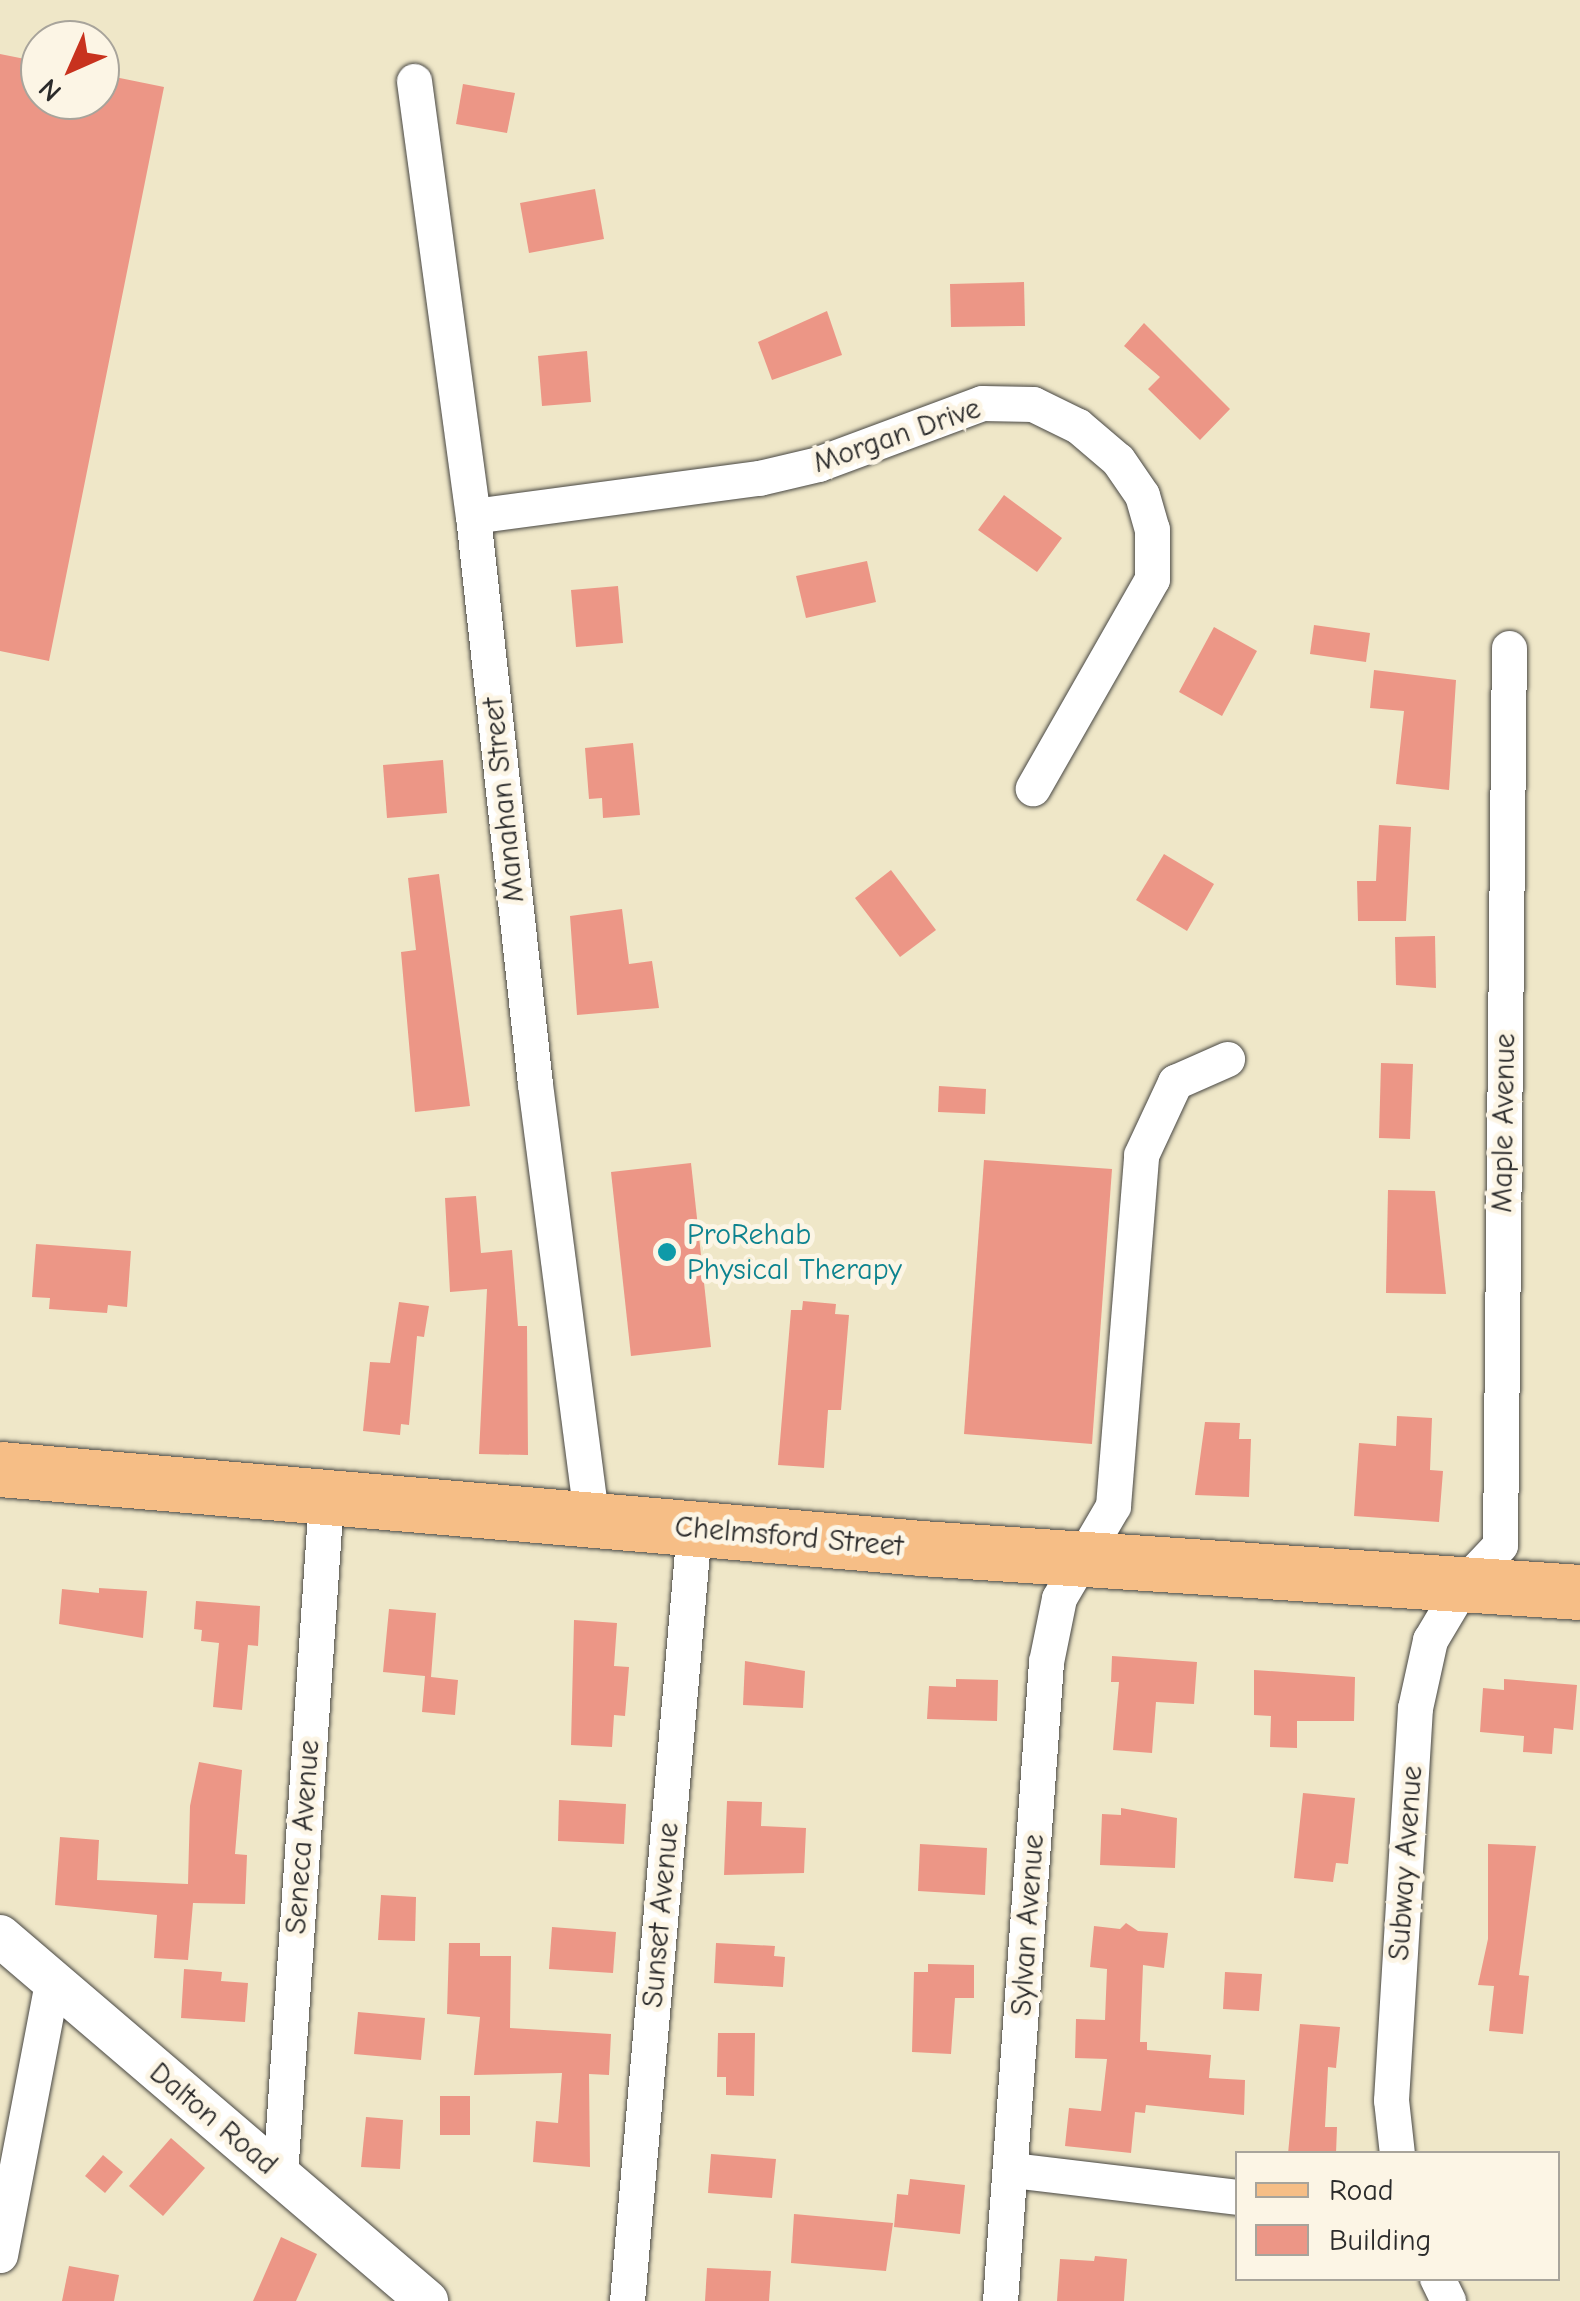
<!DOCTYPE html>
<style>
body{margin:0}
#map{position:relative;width:1580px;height:2301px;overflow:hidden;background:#efe7c8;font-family:"Comic Neue",sans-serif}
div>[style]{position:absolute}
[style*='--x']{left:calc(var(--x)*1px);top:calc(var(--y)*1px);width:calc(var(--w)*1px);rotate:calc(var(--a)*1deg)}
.building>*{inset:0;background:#ec9686}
.roads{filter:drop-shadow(0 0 2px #484743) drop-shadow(0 0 2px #484743)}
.minor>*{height:35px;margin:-17.5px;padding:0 17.5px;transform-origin:17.5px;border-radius:17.5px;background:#fff}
.tertiary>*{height:42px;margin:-21px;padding:0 21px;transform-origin:21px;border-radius:21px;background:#fff}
.primary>*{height:55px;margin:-27.5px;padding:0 27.5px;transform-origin:27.5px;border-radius:27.5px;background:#f6be86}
.dots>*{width:28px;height:28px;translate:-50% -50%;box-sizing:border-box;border:5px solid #fcf5e5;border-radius:50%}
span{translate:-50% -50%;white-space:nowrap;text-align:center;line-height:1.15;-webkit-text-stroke:10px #fcf5e5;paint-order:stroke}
.street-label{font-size:30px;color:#2b2b2b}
.culture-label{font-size:30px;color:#0d838f}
.left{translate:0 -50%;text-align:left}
.legend{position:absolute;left:1235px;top:2151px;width:325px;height:130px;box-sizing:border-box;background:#fcf5e5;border:2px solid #a8a49b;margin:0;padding:12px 18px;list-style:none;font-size:30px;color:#2b2b2b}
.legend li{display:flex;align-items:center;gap:20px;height:50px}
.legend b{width:50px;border:2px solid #a8a49b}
.north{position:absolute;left:20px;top:20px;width:100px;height:100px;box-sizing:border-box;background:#fcf5e5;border:2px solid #a8a49b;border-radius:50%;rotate:225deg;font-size:28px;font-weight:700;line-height:40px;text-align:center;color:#2b2b2b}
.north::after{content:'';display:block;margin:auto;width:35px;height:45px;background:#c8321e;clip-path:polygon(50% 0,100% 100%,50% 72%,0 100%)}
</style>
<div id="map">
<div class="building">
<div style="clip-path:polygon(0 54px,40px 62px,40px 100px,100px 100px,100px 74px,164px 87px,49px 661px,0 651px)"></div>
<div style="clip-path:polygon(463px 84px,515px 93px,507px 133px,456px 124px)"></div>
<div style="clip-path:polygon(595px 189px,604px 239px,529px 253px,520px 203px)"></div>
<div style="clip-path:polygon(1024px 282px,1025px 326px,951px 327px,950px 284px)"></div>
<div style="clip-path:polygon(827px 311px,842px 355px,772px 380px,758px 342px)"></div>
<div style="clip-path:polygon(1144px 323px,1230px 409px,1200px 440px,1148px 389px,1160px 377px,1124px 346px)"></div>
<div style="clip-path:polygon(587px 351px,591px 402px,542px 406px,538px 356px)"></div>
<div style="clip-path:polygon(1004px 495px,1062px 538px,1037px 572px,978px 530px)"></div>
<div style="clip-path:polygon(867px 561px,876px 602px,806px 618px,796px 576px)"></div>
<div style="clip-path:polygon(618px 586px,623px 643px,576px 647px,571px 590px)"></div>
<div style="clip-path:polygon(1314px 625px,1370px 633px,1366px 662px,1310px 654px)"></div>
<div style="clip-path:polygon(1214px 627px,1257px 651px,1222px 716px,1179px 692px)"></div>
<div style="clip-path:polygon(1374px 670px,1456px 680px,1449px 790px,1396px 784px,1404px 711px,1370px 708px)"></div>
<div style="clip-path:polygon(633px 743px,640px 815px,603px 818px,602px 798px,589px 799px,585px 748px)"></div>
<div style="clip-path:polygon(443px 760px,447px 813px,387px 818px,383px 765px)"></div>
<div style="clip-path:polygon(1379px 825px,1411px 827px,1406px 921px,1358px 921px,1357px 881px,1376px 881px)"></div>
<div style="clip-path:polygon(1164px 854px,1214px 884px,1187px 931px,1136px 900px)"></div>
<div style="clip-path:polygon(891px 870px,936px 930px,900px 957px,855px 898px)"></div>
<div style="clip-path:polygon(439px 874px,470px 1106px,415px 1112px,401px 952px,416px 950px,408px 878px)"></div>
<div style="clip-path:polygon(622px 909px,629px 964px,652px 961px,659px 1008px,577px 1015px,570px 916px)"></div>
<div style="clip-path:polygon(1435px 936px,1436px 988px,1396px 985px,1395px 937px)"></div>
<div style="clip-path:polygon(1381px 1063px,1413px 1064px,1410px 1139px,1379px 1138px)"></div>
<div style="clip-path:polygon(939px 1086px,986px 1089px,985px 1114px,938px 1112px)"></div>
<div style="clip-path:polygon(984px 1160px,1112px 1169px,1092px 1444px,964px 1434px)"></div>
<div style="clip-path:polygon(691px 1163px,711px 1347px,631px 1356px,611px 1172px)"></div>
<div style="clip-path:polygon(1388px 1190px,1435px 1191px,1446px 1294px,1386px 1293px)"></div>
<div style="clip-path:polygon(476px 1196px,481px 1253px,512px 1250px,518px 1326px,527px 1326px,528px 1455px,479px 1454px,487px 1289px,450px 1292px,445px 1198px)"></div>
<div style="clip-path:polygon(36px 1244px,131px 1251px,127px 1307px,108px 1305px,107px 1313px,49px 1309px,50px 1298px,32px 1297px)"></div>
<div style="clip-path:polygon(803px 1301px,836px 1304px,835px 1314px,849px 1315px,841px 1410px,828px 1410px,824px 1468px,778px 1465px,791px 1310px,802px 1310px)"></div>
<div style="clip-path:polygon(399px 1302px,429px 1306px,424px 1337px,417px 1336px,409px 1425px,401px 1424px,400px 1435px,363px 1431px,370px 1362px,390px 1363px)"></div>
<div style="clip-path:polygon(1397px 1416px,1432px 1418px,1430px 1470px,1443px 1471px,1439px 1522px,1354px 1516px,1359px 1443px,1396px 1446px)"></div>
<div style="clip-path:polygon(1205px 1422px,1240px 1423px,1239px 1439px,1251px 1439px,1249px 1497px,1195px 1495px)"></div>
<div style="clip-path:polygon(99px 1588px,147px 1591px,143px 1638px,59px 1624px,62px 1589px,99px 1593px)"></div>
<div style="clip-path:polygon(196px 1601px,260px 1606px,258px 1646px,248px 1645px,242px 1710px,213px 1707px,219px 1643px,201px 1641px,202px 1630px,194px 1629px)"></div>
<div style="clip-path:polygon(389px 1609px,436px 1613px,431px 1677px,458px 1680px,455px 1715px,422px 1712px,425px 1676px,383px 1672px)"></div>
<div style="clip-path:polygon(574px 1620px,617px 1623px,614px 1666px,629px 1667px,625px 1716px,614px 1715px,612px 1747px,571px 1745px)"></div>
<div style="clip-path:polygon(1112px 1656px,1197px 1662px,1194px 1704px,1156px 1702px,1152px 1753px,1113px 1750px,1119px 1682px,1111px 1682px)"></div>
<div style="clip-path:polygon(745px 1661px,805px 1671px,803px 1708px,743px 1705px)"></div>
<div style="clip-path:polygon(1254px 1670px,1355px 1677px,1354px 1721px,1297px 1721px,1297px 1748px,1270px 1747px,1271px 1716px,1254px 1715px)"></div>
<div style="clip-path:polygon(956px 1679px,998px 1680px,997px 1721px,927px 1719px,929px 1686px,956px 1687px)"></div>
<div style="clip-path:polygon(1504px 1679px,1577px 1685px,1573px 1730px,1554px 1728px,1552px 1754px,1523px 1752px,1524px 1736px,1480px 1732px,1483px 1688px,1504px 1690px)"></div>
<div style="clip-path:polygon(199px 1762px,242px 1770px,235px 1854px,247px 1855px,245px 1904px,193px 1903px,188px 1960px,154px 1958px,157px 1915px,55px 1905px,60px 1837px,99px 1840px,97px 1880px,188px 1884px,190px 1806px)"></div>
<div style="clip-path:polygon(1303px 1793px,1355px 1798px,1348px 1864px,1336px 1863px,1333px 1882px,1294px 1878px)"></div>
<div style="clip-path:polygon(559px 1800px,626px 1804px,624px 1844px,558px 1841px)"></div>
<div style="clip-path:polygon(727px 1801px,762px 1802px,761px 1826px,806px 1828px,804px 1873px,724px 1875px)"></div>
<div style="clip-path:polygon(1121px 1808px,1177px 1818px,1175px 1868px,1100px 1865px,1102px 1814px,1121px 1815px)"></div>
<div style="clip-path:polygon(920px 1844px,987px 1848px,985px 1895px,918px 1891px)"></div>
<div style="clip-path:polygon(1488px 1844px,1536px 1846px,1519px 1975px,1529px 1976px,1523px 2034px,1489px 2031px,1494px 1986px,1478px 1985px,1488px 1939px)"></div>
<div style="clip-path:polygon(381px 1895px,416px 1897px,415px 1941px,378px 1940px)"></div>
<div style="clip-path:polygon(1126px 1923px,1138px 1931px,1168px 1933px,1164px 1968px,1143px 1965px,1140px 2042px,1147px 2042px,1147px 2050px,1211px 2055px,1209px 2078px,1245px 2080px,1244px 2115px,1146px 2105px,1145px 2113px,1135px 2112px,1131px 2153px,1065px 2146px,1069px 2108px,1101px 2111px,1107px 2059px,1075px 2058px,1076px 2019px,1105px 2020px,1107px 1969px,1090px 1967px,1094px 1926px,1120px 1929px)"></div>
<div style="clip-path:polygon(552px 1927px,616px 1932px,613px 1973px,549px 1969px)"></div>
<div style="clip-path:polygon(449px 1943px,480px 1943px,480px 1956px,511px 1956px,510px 2028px,611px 2034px,609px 2075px,589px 2074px,590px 2167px,533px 2162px,536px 2121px,558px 2123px,562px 2073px,474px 2075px,480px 2017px,447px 2014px)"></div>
<div style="clip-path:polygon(716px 1943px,775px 1946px,774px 1956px,785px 1957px,783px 1987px,714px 1983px)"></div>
<div style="clip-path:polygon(928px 1964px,974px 1965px,974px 1998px,955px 1998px,951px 2054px,912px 2052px,914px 1972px,928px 1972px)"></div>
<div style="clip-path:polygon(184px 1969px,222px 1972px,221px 1981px,248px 1983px,245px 2022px,181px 2018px)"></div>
<div style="clip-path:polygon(1225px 1972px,1262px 1974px,1259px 2011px,1223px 2009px)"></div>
<div style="clip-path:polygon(358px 2012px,425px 2018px,421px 2060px,354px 2054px)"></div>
<div style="clip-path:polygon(1300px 2024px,1340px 2027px,1336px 2068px,1328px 2067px,1325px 2127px,1337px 2127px,1336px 2154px,1288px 2154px)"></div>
<div style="clip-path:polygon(718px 2033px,755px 2033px,754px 2096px,726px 2095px,726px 2077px,717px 2077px)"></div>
<div style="clip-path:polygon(440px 2096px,470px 2096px,470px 2135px,440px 2135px)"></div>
<div style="clip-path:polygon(366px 2117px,403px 2120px,400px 2169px,361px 2167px)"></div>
<div style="clip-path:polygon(171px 2138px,205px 2168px,163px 2216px,129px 2186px)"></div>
<div style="clip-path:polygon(711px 2154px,776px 2159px,772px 2198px,708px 2193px)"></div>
<div style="clip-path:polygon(103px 2155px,123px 2172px,105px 2193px,85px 2176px)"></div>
<div style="clip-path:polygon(910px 2179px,965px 2185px,960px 2234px,894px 2227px,897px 2194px,908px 2195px)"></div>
<div style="clip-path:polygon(794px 2214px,893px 2223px,886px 2271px,791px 2263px)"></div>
<div style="clip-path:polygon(281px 2237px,317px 2254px,296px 2301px,253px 2301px)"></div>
<div style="clip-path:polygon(1095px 2256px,1127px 2259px,1124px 2301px,1057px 2301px,1060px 2259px,1094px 2261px)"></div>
<div style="clip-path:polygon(69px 2266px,119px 2275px,114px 2301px,62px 2301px)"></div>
<div style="clip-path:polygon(707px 2268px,771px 2271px,769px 2301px,705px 2301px)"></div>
</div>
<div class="roads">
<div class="minor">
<div style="--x:414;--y:81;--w:439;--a:82.3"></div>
<div style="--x:473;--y:516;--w:571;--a:83.77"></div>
<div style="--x:535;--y:1084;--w:441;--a:82.6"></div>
<div style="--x:473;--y:516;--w:289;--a:-7.6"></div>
<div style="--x:759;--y:478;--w:61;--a:-13.3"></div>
<div style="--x:818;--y:464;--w:175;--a:-20.4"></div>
<div style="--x:982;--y:403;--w:51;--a:1.1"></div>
<div style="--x:1033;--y:404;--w:50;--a:26.1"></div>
<div style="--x:1078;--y:426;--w:52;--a:40.4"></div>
<div style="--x:1118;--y:460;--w:42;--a:55.6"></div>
<div style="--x:1142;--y:495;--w:35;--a:74"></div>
<div style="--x:1152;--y:529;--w:50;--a:90"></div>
<div style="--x:1152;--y:579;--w:241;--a:119.7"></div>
<div style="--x:1397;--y:2154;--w:54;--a:-96.3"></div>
<div style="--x:1391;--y:2100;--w:393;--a:-86.5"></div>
<div style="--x:1415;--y:1708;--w:70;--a:-77.6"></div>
<div style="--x:1430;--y:1640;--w:66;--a:-59.2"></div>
<div style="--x:1464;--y:1583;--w:52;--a:-46.5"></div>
<div style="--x:1500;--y:1545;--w:897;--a:-89.43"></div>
<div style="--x:1012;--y:2170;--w:228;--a:6.8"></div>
<div style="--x:280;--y:2175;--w:679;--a:-86.11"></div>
<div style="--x:0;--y:2255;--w:278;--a:-79.2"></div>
<div style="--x:1437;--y:2278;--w:25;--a:64"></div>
<div style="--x:627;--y:2301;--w:775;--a:-85.04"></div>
<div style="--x:1000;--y:2301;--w:641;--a:-85.88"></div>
<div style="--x:1046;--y:1662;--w:65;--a:-78.5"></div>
<div style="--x:1059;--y:1598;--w:107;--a:-59.6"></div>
<div style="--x:1113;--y:1506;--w:352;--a:-85.4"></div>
<div style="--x:1141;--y:1155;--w:81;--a:-65"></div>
<div style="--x:1175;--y:1082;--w:57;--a:-23.9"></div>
</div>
<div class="tertiary">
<div style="--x:0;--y:1936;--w:562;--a:40.52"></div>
</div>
<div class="primary">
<div style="--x:0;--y:1469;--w:924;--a:4.9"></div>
<div style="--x:921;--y:1548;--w:660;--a:3.82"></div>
</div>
</div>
<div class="dots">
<div style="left:667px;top:1252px;background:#0f9aa8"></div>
</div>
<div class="street-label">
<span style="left:897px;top:436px;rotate:-19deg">Morgan Drive</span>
<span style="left:504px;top:800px;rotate:-96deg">Manahan Street</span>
<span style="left:1504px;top:1123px;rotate:-89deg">Maple Avenue</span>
<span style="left:789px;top:1537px;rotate:5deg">Chelmsford Street</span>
<span style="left:303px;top:1837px;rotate:-86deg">Seneca Avenue</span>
<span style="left:1406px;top:1863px;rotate:-86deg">Subway Avenue</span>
<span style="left:661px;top:1915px;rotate:-85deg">Sunset Avenue</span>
<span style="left:1028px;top:1925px;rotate:-86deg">Sylvan Avenue</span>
<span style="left:213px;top:2119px;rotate:40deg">Dalton Road</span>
</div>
<div class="culture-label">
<span class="left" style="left:687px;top:1252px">ProRehab<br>Physical Therapy</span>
</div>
<ul class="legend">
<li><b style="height:12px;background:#f6be86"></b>Road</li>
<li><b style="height:28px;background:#ec9686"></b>Building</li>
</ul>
<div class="north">N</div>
</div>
